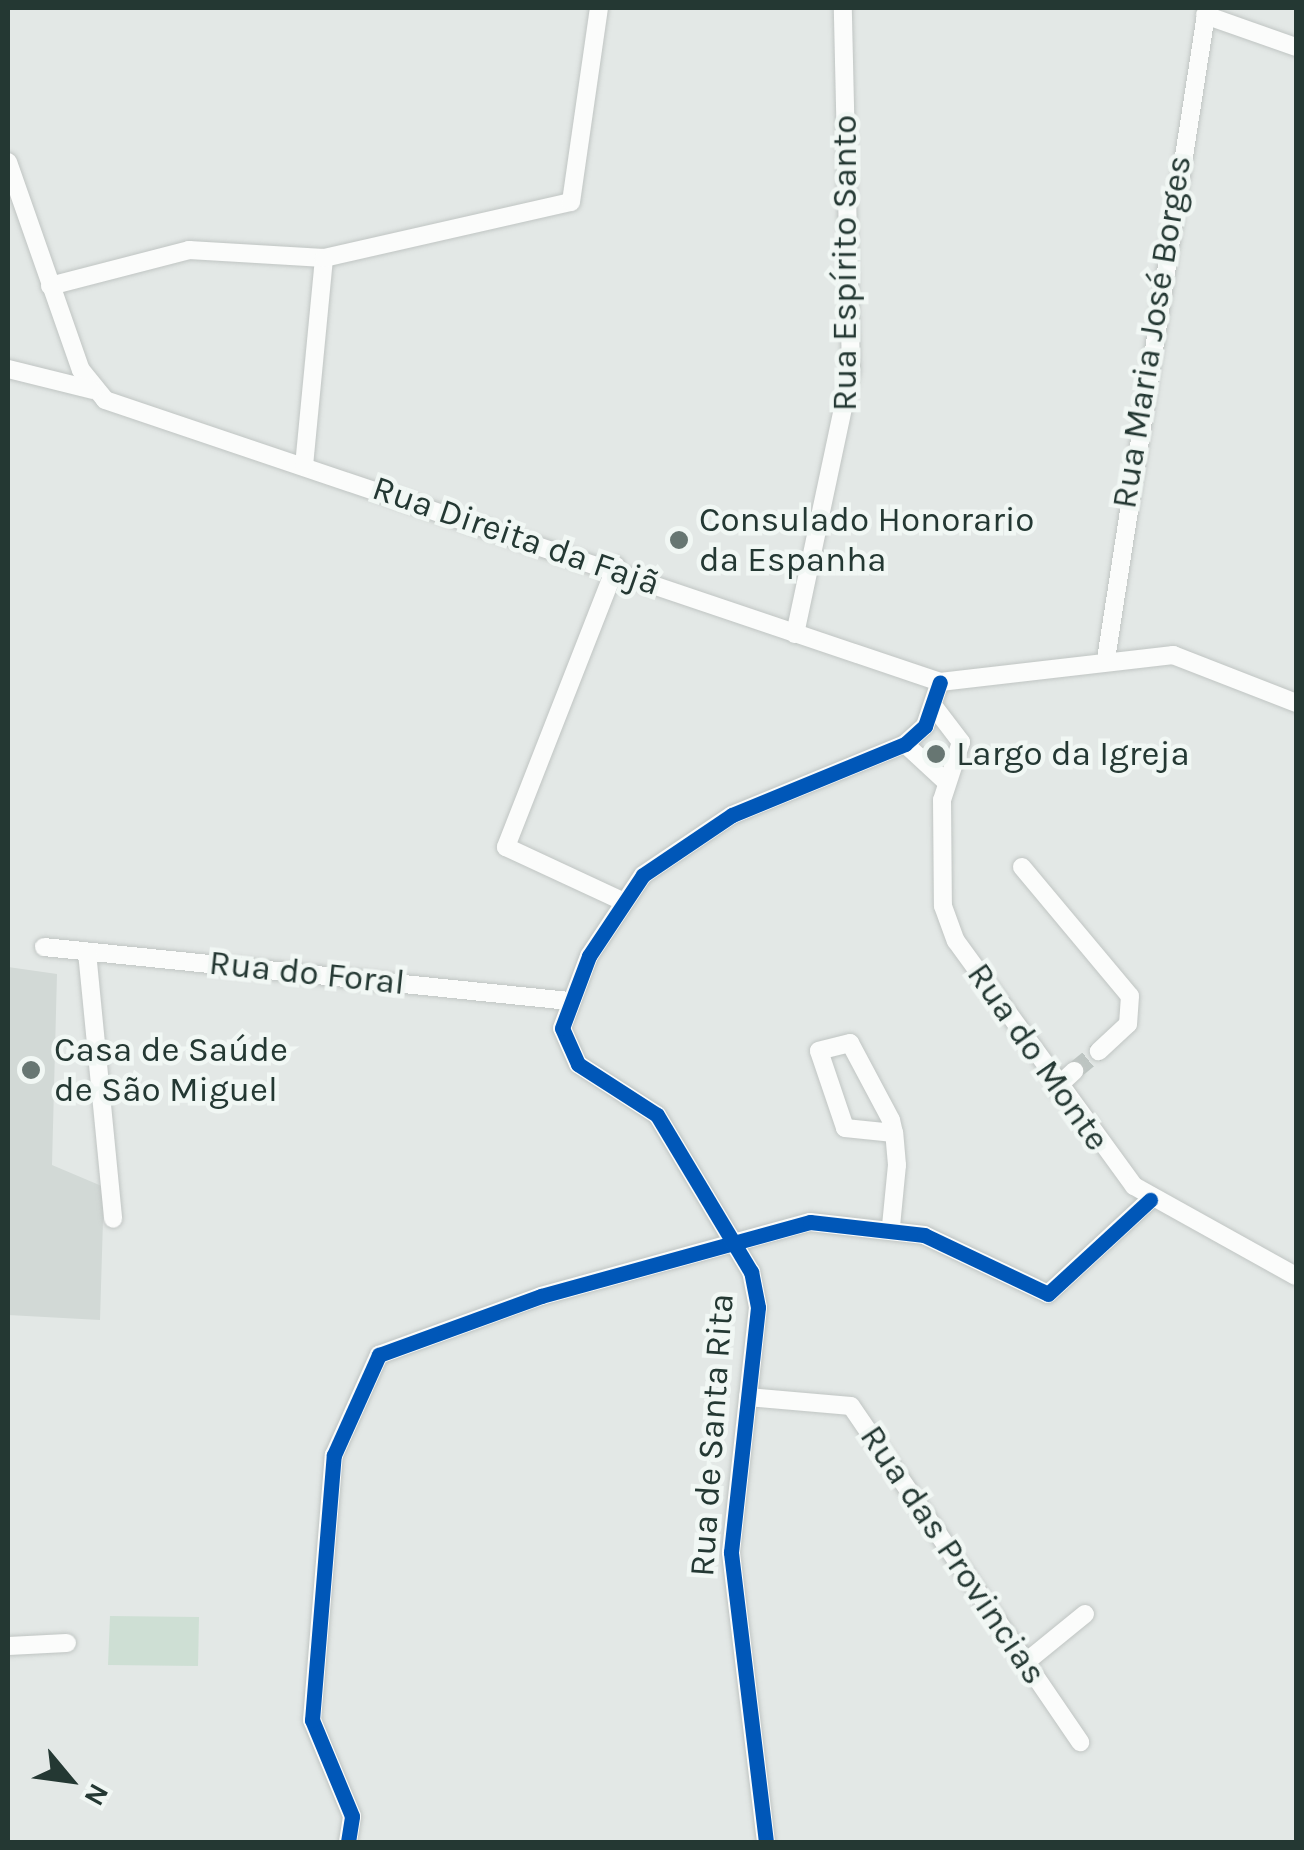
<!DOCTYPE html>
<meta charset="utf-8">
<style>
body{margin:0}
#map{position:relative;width:1304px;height:1850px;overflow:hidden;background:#e3e8e6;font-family:Karla,sans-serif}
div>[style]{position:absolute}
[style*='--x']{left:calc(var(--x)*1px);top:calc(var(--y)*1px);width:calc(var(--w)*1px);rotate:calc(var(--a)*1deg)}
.built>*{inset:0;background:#d2d9d6}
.green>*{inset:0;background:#cedfd4}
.minor-tunnel>*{height:18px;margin-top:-9px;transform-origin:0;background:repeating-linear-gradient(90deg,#bdc5c2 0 18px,transparent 0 27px)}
.roads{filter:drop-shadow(0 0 2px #c0c5c3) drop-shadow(0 0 2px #c0c5c3)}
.minor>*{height:18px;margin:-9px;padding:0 9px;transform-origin:9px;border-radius:9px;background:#fbfcfb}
.cycleway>*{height:15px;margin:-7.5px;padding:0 7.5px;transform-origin:7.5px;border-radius:7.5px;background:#0057b8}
.dots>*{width:28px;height:28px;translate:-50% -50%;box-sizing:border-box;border:5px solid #f1f7f4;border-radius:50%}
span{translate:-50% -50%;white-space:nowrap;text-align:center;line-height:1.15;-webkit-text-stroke:9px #f1f7f4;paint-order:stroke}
.street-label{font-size:35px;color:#243833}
.poi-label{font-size:35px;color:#243833}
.left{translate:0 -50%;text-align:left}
.frame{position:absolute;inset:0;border:10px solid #243833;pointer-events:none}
.north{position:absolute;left:20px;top:1730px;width:100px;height:100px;-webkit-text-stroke:8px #f1f7f4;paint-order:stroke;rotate:119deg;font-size:28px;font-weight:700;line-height:40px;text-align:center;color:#243833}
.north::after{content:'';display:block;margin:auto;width:35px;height:45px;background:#243833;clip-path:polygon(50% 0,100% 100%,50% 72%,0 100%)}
</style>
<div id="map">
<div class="built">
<div style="clip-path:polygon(8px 967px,57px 974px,52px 1165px,104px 1187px,100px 1320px,8px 1315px)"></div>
</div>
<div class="green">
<div style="clip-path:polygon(110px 1616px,199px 1617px,198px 1666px,108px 1665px)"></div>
</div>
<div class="minor-tunnel">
<div style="--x:1074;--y:1071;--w:32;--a:-39"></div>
</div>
<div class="roads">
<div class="minor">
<div style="--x:1205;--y:15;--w:96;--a:19.4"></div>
<div style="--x:8;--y:162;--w:220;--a:70.7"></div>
<div style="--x:81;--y:370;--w:38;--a:51"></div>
<div style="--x:105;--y:400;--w:881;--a:18.66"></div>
<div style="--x:50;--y:286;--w:144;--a:-14.5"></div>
<div style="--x:189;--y:250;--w:135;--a:3.4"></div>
<div style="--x:8;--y:369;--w:88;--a:13.9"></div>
<div style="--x:304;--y:466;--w:209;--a:-84.5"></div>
<div style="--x:324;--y:258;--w:253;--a:-12.8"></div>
<div style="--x:571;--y:202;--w:196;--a:-81.8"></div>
<div style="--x:616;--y:566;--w:302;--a:111.4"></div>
<div style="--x:506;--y:847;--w:126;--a:24.9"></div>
<div style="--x:795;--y:634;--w:270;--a:-78"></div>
<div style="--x:851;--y:370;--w:362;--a:-91.3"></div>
<div style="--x:1106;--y:659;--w:659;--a:-81.18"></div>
<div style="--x:940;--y:682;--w:235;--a:-6.6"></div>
<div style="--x:1173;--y:655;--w:132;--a:21.3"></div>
<div style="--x:935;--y:708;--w:43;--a:52.6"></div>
<div style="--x:961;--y:742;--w:61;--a:108.1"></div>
<div style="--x:942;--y:800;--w:106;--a:89.5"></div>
<div style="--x:943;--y:906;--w:37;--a:70"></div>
<div style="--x:956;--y:941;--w:303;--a:54"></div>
<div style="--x:1134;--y:1186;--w:185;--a:29.1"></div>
<div style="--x:905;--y:744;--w:53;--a:42.7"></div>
<div style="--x:1022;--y:867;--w:168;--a:50.1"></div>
<div style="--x:1130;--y:996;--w:28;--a:94"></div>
<div style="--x:1128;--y:1024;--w:40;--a:137"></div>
<div style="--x:44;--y:947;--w:528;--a:5.87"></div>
<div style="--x:87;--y:952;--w:268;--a:84.4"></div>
<div style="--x:1056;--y:1088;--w:25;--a:-43"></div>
<div style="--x:891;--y:1226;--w:61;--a:-84.4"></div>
<div style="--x:897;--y:1165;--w:32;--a:-95"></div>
<div style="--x:894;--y:1133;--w:13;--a:-103"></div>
<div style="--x:891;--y:1120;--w:87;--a:-118"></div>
<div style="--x:850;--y:1043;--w:32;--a:166"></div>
<div style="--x:819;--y:1051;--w:81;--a:71.3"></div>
<div style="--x:845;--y:1128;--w:49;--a:5.8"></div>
<div style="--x:748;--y:1397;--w:103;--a:5"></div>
<div style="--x:851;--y:1406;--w:407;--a:55.7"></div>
<div style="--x:8;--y:1646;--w:59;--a:-2.9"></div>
<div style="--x:1026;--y:1662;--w:76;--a:-39.1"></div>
<div style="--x:348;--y:1842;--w:26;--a:-81"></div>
<div style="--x:352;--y:1816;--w:104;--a:-112.6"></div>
<div style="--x:312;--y:1720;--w:266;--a:-85.3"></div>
<div style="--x:334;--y:1455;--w:110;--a:-65.8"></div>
<div style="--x:379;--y:1355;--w:172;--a:-20"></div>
<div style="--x:541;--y:1296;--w:279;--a:-15.4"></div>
<div style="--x:810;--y:1222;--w:115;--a:6.5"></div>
<div style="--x:924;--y:1235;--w:137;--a:25.4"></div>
<div style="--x:1048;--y:1294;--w:139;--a:-42.7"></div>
<div style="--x:766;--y:1842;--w:292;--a:-96.9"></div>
<div style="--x:731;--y:1552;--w:246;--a:-83.7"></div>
<div style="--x:758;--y:1307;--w:36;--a:-101"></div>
<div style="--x:751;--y:1272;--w:183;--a:-120.9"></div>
<div style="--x:657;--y:1115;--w:94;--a:-147.2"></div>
<div style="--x:578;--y:1064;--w:39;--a:-114"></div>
<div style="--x:562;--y:1028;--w:77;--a:-69.4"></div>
<div style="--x:589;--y:956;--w:97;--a:-56.3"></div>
<div style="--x:643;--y:875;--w:107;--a:-34"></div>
<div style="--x:732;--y:815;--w:187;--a:-22.3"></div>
<div style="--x:905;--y:744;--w:27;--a:-42"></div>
<div style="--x:925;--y:726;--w:46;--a:-71.2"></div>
</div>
</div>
<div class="cycleway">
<div style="--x:348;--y:1842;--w:26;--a:-81"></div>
<div style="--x:352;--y:1816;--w:104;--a:-112.6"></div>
<div style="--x:312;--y:1720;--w:266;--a:-85.3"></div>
<div style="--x:334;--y:1455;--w:110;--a:-65.8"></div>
<div style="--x:379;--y:1355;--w:172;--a:-20"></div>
<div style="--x:541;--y:1296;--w:279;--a:-15.4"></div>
<div style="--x:810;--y:1222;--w:115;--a:6.5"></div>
<div style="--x:924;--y:1235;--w:137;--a:25.4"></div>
<div style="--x:1048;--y:1294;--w:139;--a:-42.7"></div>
<div style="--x:766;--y:1842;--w:292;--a:-96.9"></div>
<div style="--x:731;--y:1552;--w:246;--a:-83.7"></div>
<div style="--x:758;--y:1307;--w:36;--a:-101"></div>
<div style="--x:751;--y:1272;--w:183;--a:-120.9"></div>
<div style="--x:657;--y:1115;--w:94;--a:-147.2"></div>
<div style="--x:578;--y:1064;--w:39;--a:-114"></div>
<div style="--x:562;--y:1028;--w:77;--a:-69.4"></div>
<div style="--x:589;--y:956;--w:97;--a:-56.3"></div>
<div style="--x:643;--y:875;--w:107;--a:-34"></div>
<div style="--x:732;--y:815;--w:187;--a:-22.3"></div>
<div style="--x:905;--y:744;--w:27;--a:-42"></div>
<div style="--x:925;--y:726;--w:46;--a:-71.2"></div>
</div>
<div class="dots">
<div style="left:679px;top:540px;background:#677672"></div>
<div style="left:936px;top:754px;background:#677672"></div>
<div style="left:31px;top:1070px;background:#677672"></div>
</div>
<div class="street-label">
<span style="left:845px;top:263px;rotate:-90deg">Rua Espírito Santo</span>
<span style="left:1152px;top:332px;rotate:-81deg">Rua Maria José Borges</span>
<span style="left:516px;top:536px;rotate:19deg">Rua Direita da Fajã</span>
<span style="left:307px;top:973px;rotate:6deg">Rua do Foral</span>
<span style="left:1038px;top:1057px;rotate:55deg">Rua do Monte</span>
<span style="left:712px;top:1435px;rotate:-86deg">Rua de Santa Rita</span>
<span style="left:953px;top:1555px;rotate:56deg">Rua das Provincias</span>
</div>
<div class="poi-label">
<span class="left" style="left:699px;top:540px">Consulado Honorario<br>da Espanha</span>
<span class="left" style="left:956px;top:754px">Largo da Igreja</span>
<span class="left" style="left:54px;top:1070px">Casa de Saúde<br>de São Miguel</span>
</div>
<div class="frame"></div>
<div class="north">N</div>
</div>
